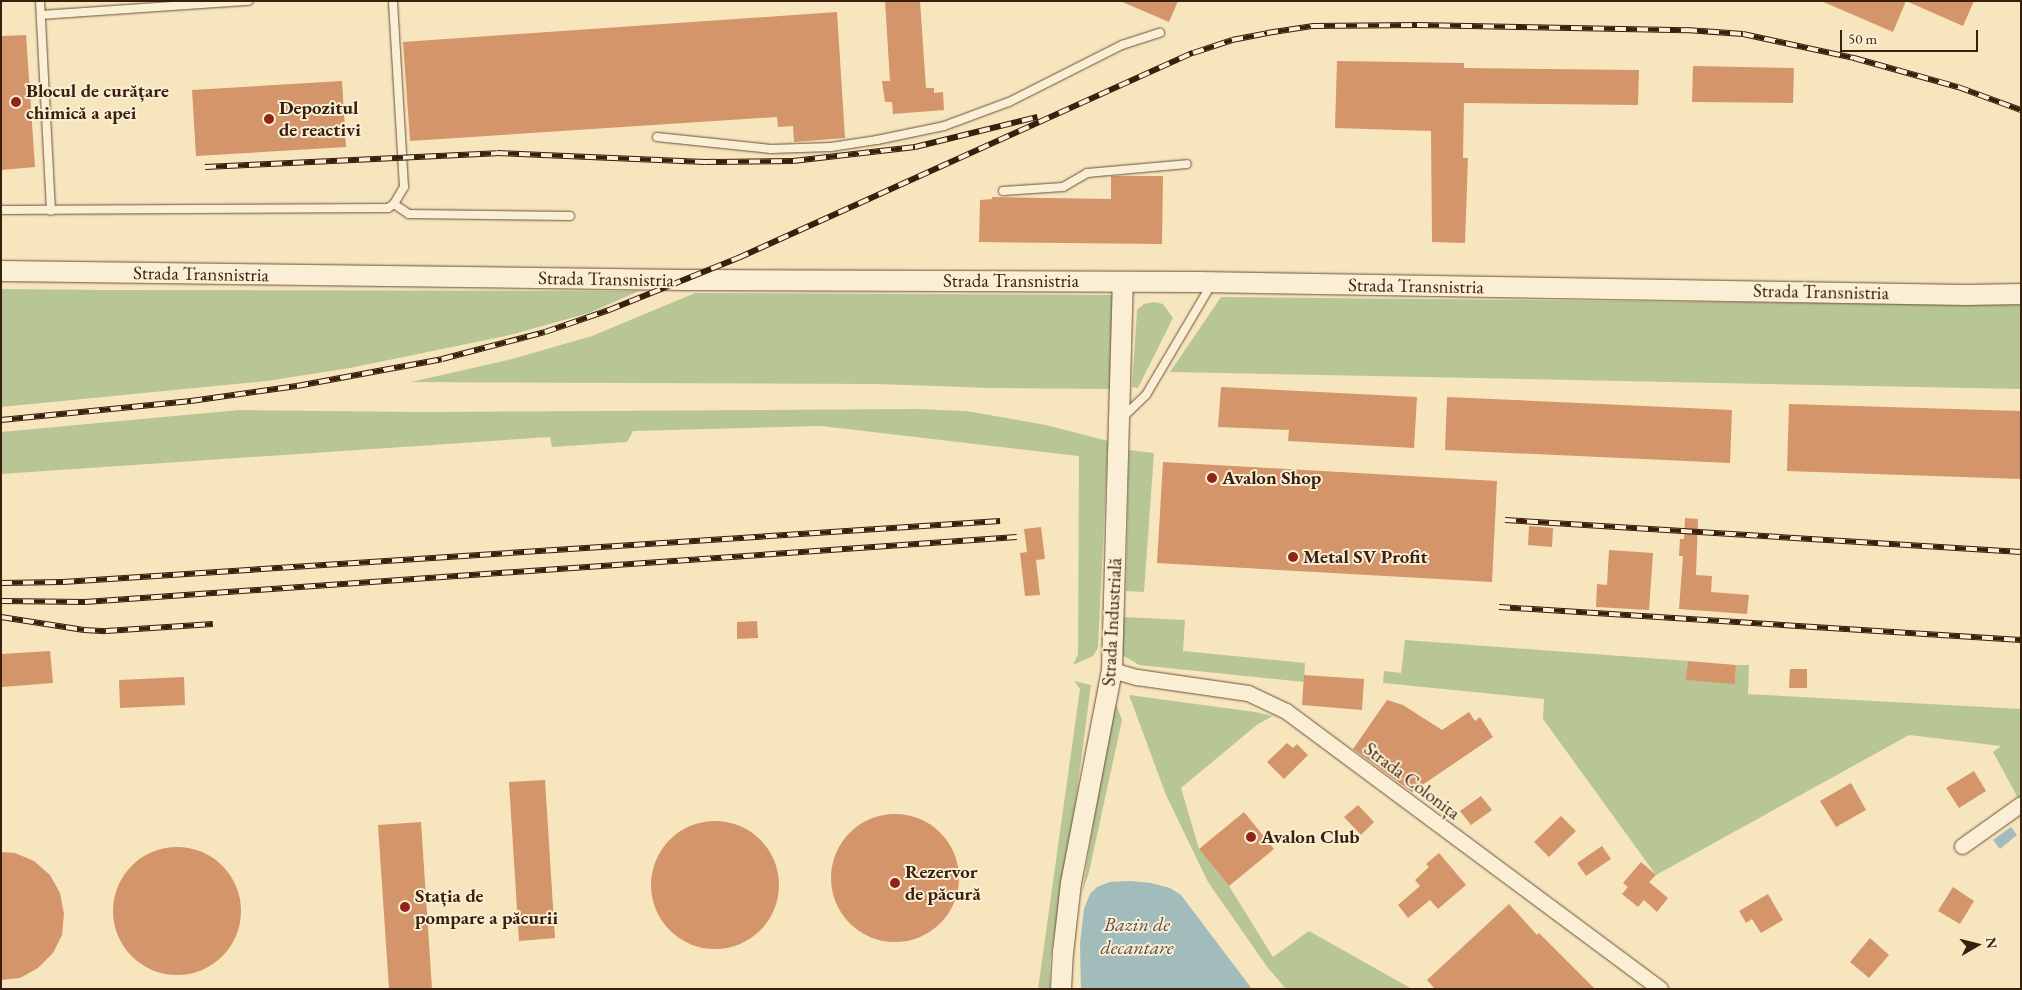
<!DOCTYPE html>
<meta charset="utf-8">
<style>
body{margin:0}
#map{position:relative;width:2022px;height:990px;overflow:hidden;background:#f7e5bd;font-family:"EB Garamond",serif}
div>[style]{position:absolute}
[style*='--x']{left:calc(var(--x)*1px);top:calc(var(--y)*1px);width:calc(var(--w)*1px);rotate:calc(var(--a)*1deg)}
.green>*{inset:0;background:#b8c695}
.water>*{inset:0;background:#a2bcbc}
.building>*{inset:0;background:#d4956a}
.round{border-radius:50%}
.roads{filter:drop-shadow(0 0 1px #685039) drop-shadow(0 0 1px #685039)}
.lane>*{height:8px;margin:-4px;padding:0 4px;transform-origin:4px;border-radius:4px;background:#faeed4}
.street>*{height:15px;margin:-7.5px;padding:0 7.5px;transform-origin:7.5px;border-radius:7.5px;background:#faeed4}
.secondary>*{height:20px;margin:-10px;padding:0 10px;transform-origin:10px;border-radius:10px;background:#faeed4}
.rail>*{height:5.5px;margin-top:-2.75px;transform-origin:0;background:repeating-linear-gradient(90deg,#faeed4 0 11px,#391f0d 0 22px);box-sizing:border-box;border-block:1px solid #391f0d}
.dots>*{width:14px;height:14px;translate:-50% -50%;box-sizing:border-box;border:2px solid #faeed4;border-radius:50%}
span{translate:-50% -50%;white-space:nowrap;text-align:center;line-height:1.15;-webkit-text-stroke:4px #faeed4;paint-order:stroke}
.poi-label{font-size:19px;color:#391f0d;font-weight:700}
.left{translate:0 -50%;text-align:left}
.street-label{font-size:19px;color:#391f0d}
.water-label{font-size:20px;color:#584e42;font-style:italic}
.frame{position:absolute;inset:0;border:2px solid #391f0d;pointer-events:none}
.north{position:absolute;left:1952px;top:920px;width:50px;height:50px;-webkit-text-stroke:4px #faeed4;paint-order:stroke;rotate:82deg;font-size:14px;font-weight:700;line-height:20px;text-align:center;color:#391f0d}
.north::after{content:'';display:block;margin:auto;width:18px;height:22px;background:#391f0d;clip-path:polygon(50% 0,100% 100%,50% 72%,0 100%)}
.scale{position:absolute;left:1840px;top:30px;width:138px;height:22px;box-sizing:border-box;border:2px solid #391f0d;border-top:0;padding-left:6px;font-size:15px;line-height:18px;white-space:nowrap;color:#391f0d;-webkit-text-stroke:4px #faeed4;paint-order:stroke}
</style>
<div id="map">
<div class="green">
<div style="clip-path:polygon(1px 289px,104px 290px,639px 291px,589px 313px,510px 335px,350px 368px,267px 381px,1px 407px)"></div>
<div style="clip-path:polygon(695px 293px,1115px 295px,1111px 389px,991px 388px,877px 384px,411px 382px,512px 359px,592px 336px)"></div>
<div style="clip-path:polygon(1221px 297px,2021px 305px,2021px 389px,1170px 372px)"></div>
<div style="clip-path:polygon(1154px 302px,1163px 304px,1173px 318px,1138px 388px,1132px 387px,1137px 310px,1144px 304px)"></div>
<div style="clip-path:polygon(916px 409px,966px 411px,1046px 425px,1108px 441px,1098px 648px,1093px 656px,1073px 665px,1078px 654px,1079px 456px,821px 426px,633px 431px,627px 442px,552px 447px,550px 437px,1px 474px,1px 432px,239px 410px,419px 412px)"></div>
<div style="clip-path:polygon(1129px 450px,1154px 453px,1144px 592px,1126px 591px)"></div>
<div style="clip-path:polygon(1123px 617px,1185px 620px,1183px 651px,1305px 663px,1304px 682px,1139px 665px,1121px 654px)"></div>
<div style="clip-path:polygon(1405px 640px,1688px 661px,1687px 680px,1735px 683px,1736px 665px,1749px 665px,1748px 694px,2021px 709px,2021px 796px,2018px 798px,1993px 752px,2001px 746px,1909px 735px,1656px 875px,1543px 719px,1544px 699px,1383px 683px,1384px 671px,1401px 673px)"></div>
<div style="clip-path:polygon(1074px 681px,1091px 685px,1075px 807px,1050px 961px,1050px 989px,1038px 989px,1080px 689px)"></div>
<div style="clip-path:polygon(1129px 695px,1255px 712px,1273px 716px,1258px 724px,1181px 788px,1199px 849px,1229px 886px,1273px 957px,1309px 931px,1412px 989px,1286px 989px,1268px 968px,1208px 882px,1166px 795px)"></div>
<div style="clip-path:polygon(1114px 699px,1122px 720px,1089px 872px,1082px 893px)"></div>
</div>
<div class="water">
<div style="clip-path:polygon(2011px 827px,2017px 835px,2000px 849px,1993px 840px)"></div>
<div style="clip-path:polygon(1131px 881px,1151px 883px,1170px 888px,1181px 895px,1252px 989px,1081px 989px,1080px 943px,1084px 909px,1090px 894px,1097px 887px,1110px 882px)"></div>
</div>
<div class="building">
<div style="clip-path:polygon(885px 1px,920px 1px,926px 88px,934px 88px,934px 93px,943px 92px,944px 110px,893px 114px,892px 102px,885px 102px,882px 81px,890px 81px)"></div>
<div style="clip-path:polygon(1120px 1px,1178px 1px,1169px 22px)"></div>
<div style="clip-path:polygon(1821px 1px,1974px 1px,1963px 26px,1906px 1px,1893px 32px)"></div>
<div style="clip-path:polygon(837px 12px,845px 138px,794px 142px,793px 126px,778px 127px,777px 117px,410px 141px,403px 42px)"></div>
<div style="clip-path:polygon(26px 35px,35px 167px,1px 170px,1px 36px)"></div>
<div style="clip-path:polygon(1337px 61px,1464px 63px,1464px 68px,1639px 70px,1638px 105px,1464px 103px,1463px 158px,1468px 158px,1465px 243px,1432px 242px,1431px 131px,1335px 128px)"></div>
<div style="clip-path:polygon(1693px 66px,1794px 68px,1793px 103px,1692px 102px)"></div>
<div style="clip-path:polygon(342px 81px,346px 147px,196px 156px,192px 90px)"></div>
<div style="clip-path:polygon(1111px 176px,1163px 176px,1162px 244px,979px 242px,980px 200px,992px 199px,992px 197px,1111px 199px)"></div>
<div style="clip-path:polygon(1221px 387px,1417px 397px,1414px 448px,1288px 441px,1289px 430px,1218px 427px)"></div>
<div style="clip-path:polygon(1447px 397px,1732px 410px,1730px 463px,1445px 450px)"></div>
<div style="clip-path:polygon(1789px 404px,2021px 411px,2021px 479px,1787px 471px)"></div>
<div style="clip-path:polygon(1163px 462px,1497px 481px,1492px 582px,1157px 563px)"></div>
<div style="clip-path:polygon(1685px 518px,1698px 519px,1696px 575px,1712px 576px,1711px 592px,1749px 595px,1747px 614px,1679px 609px,1683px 556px,1679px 556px,1680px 539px,1684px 539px)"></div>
<div style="clip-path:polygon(1529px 526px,1553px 528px,1552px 547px,1528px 545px)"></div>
<div style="clip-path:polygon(1041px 527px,1045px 559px,1036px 560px,1040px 595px,1025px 596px,1020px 553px,1027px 552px,1024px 529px)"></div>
<div style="clip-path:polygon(1609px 550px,1653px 553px,1649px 610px,1596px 607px,1597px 584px,1607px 585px)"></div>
<div style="clip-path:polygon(757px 621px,758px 638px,737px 639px,737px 622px)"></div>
<div style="clip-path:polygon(50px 651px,53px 683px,2px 687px,1px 654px)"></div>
<div style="clip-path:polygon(1688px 661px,1736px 665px,1735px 684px,1686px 680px)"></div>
<div style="clip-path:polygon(1790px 669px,1807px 669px,1807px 688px,1789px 688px)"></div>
<div style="clip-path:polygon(1304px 675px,1364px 679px,1362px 710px,1302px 705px)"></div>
<div style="clip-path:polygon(184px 677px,185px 705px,120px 708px,119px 680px)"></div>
<div style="clip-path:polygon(1387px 700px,1403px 705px,1442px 730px,1469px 712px,1475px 721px,1480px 717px,1493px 737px,1412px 792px,1353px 749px)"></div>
<div style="clip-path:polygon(1287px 743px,1293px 748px,1297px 744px,1308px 755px,1284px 779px,1267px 762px)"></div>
<div style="clip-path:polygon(1974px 771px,1986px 791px,1959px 808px,1946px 788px)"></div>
<div style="clip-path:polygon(545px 780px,555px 938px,519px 941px,509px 782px)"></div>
<div style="clip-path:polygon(1851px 783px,1866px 810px,1836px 827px,1820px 801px)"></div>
<div style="clip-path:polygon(1481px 796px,1492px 810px,1471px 825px,1460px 811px)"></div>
<div style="clip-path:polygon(1358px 805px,1374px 822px,1361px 835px,1344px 817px)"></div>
<div style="clip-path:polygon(1244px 812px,1274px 849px,1229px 886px,1199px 849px)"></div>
<div class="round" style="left:831px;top:814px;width:128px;height:128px"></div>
<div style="clip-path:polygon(1561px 816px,1576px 831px,1549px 857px,1534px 842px)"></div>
<div class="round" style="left:651px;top:821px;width:128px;height:128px"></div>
<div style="clip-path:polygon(421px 822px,432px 989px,389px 989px,378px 825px)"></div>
<div style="clip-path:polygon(1602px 846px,1611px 859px,1586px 876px,1577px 863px)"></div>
<div class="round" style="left:113px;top:847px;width:128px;height:128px"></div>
<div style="clip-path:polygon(1px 852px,15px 853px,34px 861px,50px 875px,60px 893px,64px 914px,62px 935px,53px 953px,38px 968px,20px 978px,1px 980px)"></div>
<div style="clip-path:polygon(1439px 853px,1466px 885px,1438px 909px,1430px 900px,1408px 918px,1398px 905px,1420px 886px,1415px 880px,1429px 867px,1426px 864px)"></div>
<div style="clip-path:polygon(1641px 862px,1656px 875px,1649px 882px,1668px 898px,1657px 912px,1644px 900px,1638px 907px,1622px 894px,1628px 887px,1623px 883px)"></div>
<div style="clip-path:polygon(1953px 887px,1974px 901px,1960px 924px,1938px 911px)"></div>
<div style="clip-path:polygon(1768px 894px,1783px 920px,1761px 933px,1752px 919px,1746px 923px,1739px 911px)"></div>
<div style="clip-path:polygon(1509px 904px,1537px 935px,1539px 933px,1595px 989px,1435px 989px,1427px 980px)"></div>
<div style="clip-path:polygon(1870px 938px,1889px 955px,1869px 978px,1850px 962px)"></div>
</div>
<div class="roads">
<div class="lane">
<div style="--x:40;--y:1;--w:210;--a:87"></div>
<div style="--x:41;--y:15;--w:208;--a:-3.9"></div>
<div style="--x:657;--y:137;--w:115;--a:6"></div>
<div style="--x:771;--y:149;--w:60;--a:-1.9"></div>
<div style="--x:831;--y:147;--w:47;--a:-8.7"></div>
<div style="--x:877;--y:140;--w:68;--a:-11.8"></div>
<div style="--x:944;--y:126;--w:69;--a:-20.3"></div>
<div style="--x:1009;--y:102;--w:127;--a:-26.8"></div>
<div style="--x:1122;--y:45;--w:40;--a:-18"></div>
<div style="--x:1003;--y:191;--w:60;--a:-3.8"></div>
<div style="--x:1063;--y:187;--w:28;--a:-30"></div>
<div style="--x:1087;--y:173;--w:100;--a:-5.1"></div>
<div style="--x:394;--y:204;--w:18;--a:34"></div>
<div style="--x:409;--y:214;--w:161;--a:0.7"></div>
<div style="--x:1;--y:210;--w:387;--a:-0.3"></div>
<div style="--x:388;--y:208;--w:7;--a:-34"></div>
<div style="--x:394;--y:204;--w:20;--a:-60"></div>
<div style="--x:404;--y:187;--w:186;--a:-93.4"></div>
<div style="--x:1122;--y:418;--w:33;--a:-44"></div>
<div style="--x:1146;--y:395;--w:128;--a:-59.4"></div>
</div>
<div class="street">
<div style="--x:1112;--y:670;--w:26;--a:16"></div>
<div style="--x:1137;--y:677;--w:112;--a:8.2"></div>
<div style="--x:1248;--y:693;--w:42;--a:25.3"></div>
<div style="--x:1286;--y:711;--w:466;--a:36.6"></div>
<div style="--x:1962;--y:846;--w:72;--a:-35.4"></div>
</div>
<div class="secondary">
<div style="--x:1;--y:271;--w:684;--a:0.75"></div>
<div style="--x:685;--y:280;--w:514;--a:0.22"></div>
<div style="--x:1199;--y:282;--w:767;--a:0.97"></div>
<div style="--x:1966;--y:295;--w:55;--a:-1"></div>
<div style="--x:1061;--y:989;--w:36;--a:-87"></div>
<div style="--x:1063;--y:953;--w:70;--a:-83.5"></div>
<div style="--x:1071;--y:883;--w:217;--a:-79.1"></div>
<div style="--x:1112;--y:670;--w:388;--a:-88.4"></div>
</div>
</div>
<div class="rail">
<div style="--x:205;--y:167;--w:292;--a:-2.7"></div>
<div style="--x:497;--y:153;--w:208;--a:2.5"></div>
<div style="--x:705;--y:162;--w:88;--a:-0.7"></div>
<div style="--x:793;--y:161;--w:123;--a:-6.5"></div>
<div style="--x:915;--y:147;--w:126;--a:-13.8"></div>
<div style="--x:1;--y:420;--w:191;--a:-5.7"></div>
<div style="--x:191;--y:401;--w:107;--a:-8.1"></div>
<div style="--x:297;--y:386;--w:147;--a:-10.5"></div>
<div style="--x:442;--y:359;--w:106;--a:-14.7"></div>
<div style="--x:545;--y:332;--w:68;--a:-19"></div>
<div style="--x:609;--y:310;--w:139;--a:-22"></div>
<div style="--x:738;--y:258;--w:499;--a:-24.3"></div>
<div style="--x:1193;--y:53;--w:41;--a:-18.4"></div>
<div style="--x:1232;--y:40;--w:36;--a:-11"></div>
<div style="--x:1267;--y:33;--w:47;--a:-8.7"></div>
<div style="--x:1313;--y:26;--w:104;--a:-0.6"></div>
<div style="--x:1417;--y:25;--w:269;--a:1.1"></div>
<div style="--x:1686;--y:30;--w:57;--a:4"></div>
<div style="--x:1743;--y:34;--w:114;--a:12.2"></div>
<div style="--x:1854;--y:58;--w:108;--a:15.6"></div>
<div style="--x:1958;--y:87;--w:67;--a:20.1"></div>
<div style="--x:1505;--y:520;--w:517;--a:3.55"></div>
<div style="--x:1;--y:583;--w:62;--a:-0.9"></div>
<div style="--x:63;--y:582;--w:939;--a:-3.72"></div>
<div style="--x:1;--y:601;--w:84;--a:0.7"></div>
<div style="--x:85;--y:602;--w:934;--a:-3.99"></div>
<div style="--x:1499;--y:607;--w:523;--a:3.62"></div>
<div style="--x:1;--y:617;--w:84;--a:8.9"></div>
<div style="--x:84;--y:630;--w:22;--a:3"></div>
<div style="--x:106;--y:631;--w:107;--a:-3.7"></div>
</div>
<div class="dots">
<div style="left:16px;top:102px;background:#8f2418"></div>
<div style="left:269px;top:119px;background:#8f2418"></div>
<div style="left:1212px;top:478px;background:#8f2418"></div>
<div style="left:1293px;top:557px;background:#8f2418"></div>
<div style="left:1251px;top:837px;background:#8f2418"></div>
<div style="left:895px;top:883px;background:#8f2418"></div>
<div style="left:405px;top:907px;background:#8f2418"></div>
</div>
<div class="poi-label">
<span class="left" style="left:26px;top:102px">Blocul de curățare<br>chimică a apei</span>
<span class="left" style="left:279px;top:119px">Depozitul<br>de reaсtivi</span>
<span class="left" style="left:1222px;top:478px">Avalon Shop</span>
<span class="left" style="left:1303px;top:557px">Metal SV Profit</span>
<span class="left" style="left:1261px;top:837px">Avalon Club</span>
<span class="left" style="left:905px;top:883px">Rezervor<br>de păcură</span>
<span class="left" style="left:415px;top:907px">Stația de<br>pompare a păcurii</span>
</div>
<div class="street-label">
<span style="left:201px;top:274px;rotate:1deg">Strada Transnistria</span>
<span style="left:606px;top:279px;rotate:1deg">Strada Transnistria</span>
<span style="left:1011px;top:281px">Strada Transnistria</span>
<span style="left:1416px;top:286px;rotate:1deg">Strada Transnistria</span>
<span style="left:1821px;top:292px;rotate:1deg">Strada Transnistria</span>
<span style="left:1112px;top:622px;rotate:-87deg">Strada Industrială</span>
<span style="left:1412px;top:781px;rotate:37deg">Strada Colonița</span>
</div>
<div class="water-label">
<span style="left:1137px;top:936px">Bazin de<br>decantare</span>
</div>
<div class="frame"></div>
<div class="north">N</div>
<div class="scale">50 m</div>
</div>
